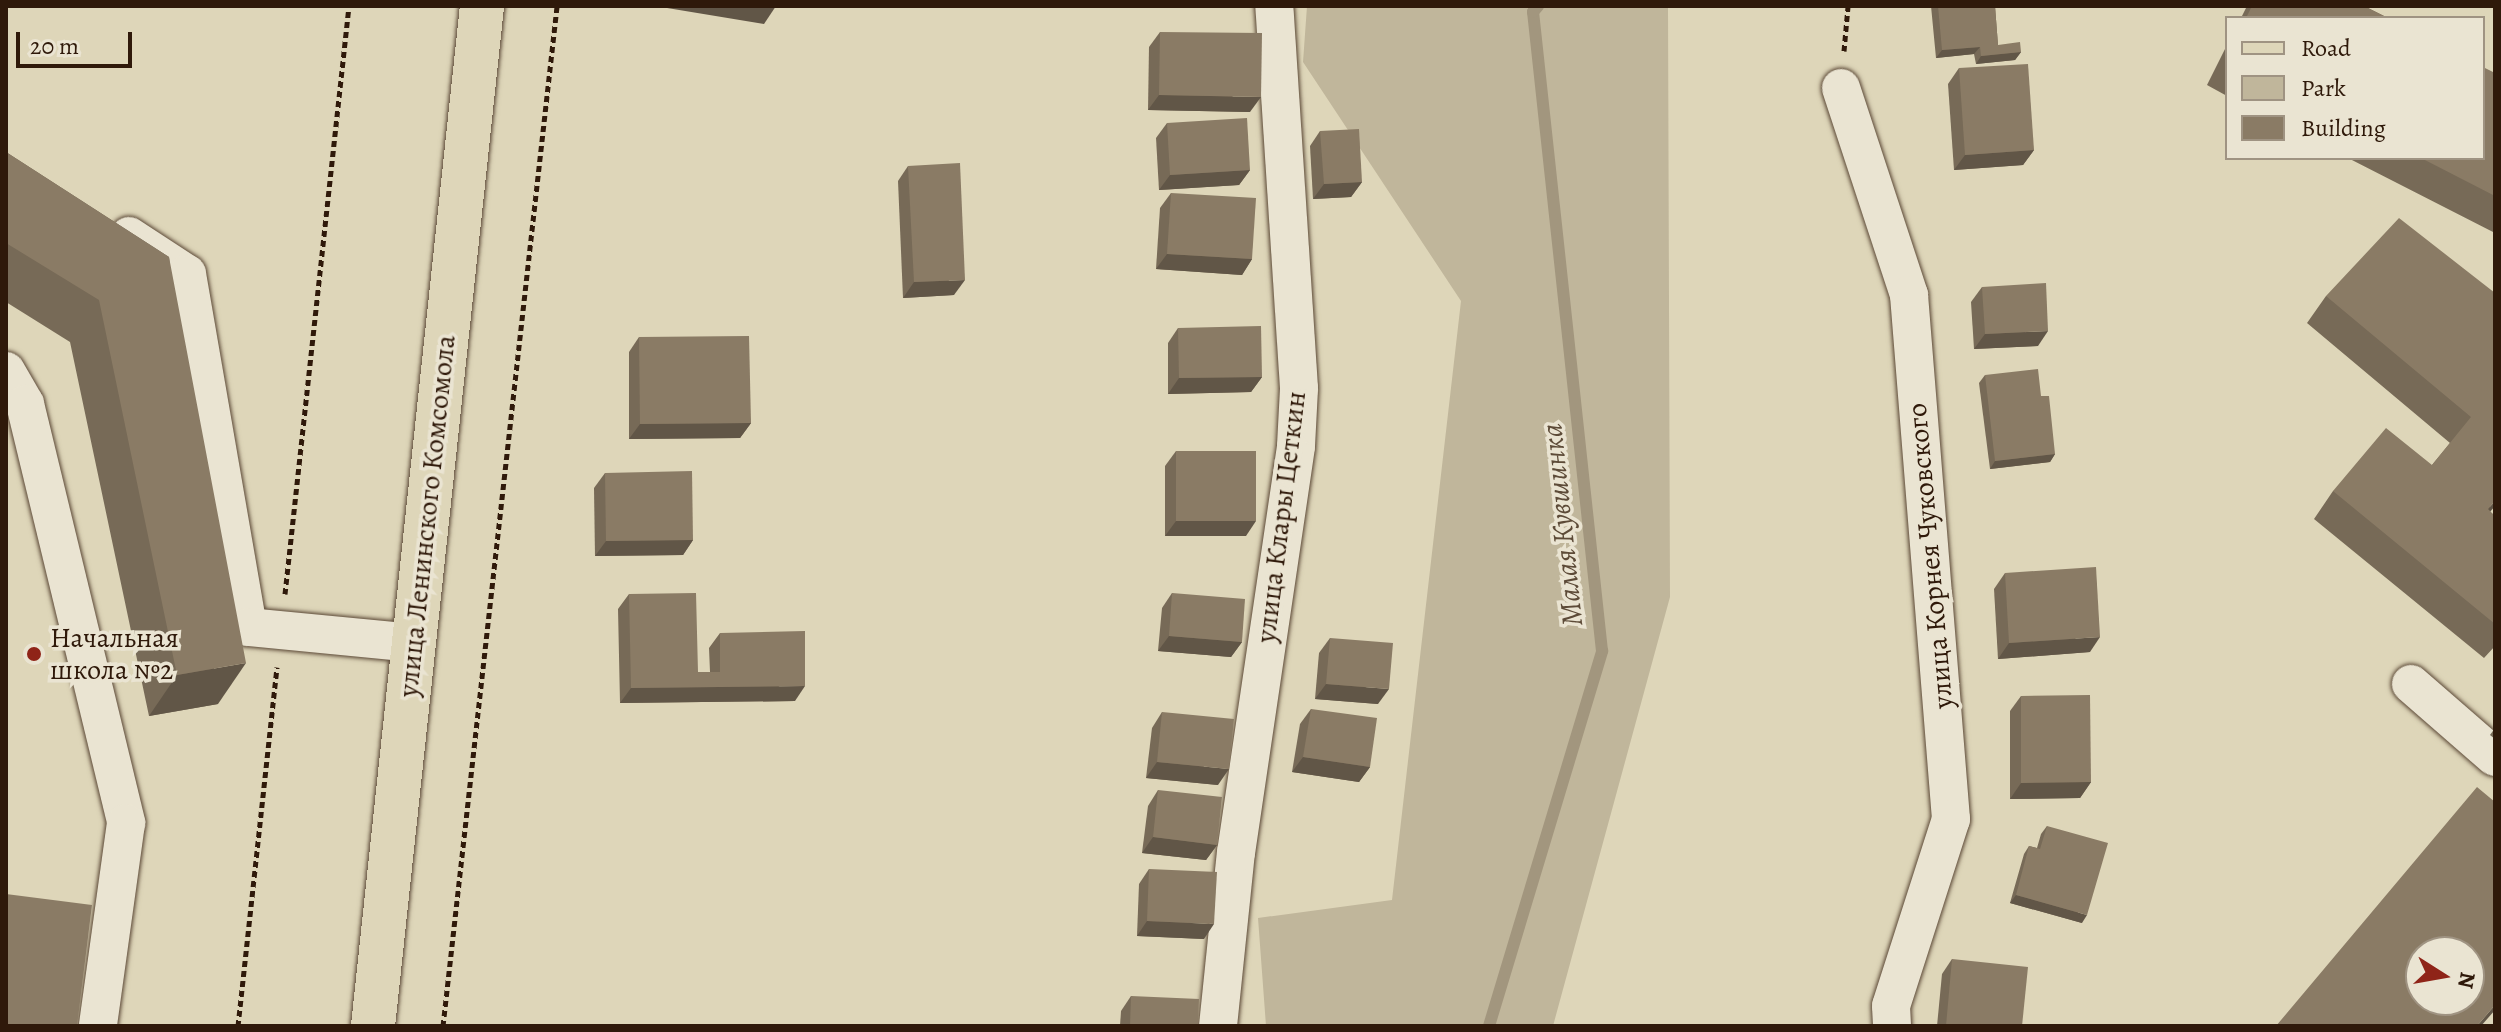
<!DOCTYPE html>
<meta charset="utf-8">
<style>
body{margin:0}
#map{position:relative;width:2501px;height:1032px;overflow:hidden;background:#ded6b9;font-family:Alegreya,serif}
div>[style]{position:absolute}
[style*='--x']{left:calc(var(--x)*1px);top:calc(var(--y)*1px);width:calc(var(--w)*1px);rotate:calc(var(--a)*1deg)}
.green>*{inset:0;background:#c0b69b}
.stream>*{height:12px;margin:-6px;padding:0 6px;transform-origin:6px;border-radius:6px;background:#a2967e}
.path>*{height:5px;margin-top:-2.5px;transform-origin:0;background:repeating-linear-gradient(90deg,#2f190a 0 6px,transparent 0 10px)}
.roads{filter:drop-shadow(0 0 2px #5b4836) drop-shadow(0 0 2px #5b4836)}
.minor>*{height:38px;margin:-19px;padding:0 19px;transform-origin:19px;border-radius:19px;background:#eae4d2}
.major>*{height:44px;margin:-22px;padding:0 22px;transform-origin:22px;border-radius:22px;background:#ded6b9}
.wall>*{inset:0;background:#776a57}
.shaded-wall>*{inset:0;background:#615647}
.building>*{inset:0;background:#8a7b65}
.dots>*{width:22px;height:22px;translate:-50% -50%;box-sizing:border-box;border:4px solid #eae4d2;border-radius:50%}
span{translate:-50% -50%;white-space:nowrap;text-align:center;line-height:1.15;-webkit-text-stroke:7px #eae4d2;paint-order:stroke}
.street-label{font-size:28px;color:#2f190a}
.poi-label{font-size:28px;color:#2f190a}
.left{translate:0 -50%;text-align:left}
.water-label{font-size:30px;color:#5d4b38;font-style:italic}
.frame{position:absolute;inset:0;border:8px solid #2f190a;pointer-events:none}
.legend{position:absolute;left:2225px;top:16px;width:260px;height:144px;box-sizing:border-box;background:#eae4d2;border:2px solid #9f9382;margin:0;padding:10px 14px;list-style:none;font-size:24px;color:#2f190a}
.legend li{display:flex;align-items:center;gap:16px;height:40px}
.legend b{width:40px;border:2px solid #9f9382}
.north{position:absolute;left:2405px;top:936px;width:80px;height:80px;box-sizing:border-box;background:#eae4d2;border:2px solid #9f9382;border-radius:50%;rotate:101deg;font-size:22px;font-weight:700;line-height:32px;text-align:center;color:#2f190a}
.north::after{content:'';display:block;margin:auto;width:28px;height:36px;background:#8f2418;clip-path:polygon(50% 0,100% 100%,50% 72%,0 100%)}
.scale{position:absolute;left:16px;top:32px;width:116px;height:36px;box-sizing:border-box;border:4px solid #2f190a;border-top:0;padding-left:10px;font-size:24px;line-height:28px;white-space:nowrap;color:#2f190a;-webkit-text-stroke:6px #eae4d2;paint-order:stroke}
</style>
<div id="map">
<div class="green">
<div style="clip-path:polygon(1307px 6px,1668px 6px,1670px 597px,1553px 1026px,1266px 1026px,1258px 918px,1392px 900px,1461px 301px,1303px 62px)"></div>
</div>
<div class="stream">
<div style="--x:1489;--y:1026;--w:392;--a:-73.2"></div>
<div style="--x:1602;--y:651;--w:643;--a:-96.16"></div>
<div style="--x:1533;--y:12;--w:8;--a:-50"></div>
</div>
<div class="path">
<div style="--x:1844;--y:51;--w:45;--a:-84.9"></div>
<div style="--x:285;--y:594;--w:591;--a:-83.79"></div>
<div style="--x:238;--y:1026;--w:361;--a:-83.8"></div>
<div style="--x:443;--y:1026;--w:1026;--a:-83.62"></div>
</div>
<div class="roads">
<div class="minor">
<div style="--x:1841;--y:88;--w:218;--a:71.8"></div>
<div style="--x:1909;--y:295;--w:526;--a:85.42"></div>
<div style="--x:1951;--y:819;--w:196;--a:107.8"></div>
<div style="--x:1891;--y:1006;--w:20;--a:87"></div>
<div style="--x:129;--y:236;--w:69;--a:33.2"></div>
<div style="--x:187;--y:274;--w:358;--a:80.2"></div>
<div style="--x:248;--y:627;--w:166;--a:5.5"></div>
<div style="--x:6;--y:371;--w:38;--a:60"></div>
<div style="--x:25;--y:404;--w:431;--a:76.4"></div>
<div style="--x:126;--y:823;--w:205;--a:97.9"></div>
<div style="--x:2411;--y:684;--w:111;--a:41"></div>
<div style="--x:1218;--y:1026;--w:174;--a:-84.1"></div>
<div style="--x:1236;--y:853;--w:411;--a:-81.6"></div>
<div style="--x:1296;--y:446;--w:58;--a:-87"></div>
<div style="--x:1299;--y:388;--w:383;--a:-93.7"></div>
</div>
<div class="major">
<div style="--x:373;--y:1026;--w:1026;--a:-83.9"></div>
</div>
</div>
<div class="wall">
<div style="clip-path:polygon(1931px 6px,1995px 6px,1998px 45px,2021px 52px,2015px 60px,1976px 64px,1974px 54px,1936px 58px)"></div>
<div style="clip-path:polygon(2247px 6px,2364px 6px,2388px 18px,2241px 18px)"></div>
<div style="clip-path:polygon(1160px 32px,1250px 112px,1148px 110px,1149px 47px)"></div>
<div style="clip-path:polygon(2227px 45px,2227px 96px,2207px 85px)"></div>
<div style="clip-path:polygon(1959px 68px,2034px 150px,2023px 165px,1954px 170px,1948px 84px)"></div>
<div style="clip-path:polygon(2495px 73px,2495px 233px,2348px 158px,2483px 158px)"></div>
<div style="clip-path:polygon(1167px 123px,1250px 170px,1239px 185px,1159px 190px,1156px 138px)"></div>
<div style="clip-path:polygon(1320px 131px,1362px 182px,1351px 197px,1313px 199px,1310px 146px)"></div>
<div style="clip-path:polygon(6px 152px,169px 257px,218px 704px,149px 716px,70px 342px,6px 302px)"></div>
<div style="clip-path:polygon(908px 166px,954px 295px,903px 298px,898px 181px)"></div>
<div style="clip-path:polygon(1171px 193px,1252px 259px,1242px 275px,1156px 269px,1160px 208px)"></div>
<div style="clip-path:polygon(1982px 287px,2038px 346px,1974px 349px,1971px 302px)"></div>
<div style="clip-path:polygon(2495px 293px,2490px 512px,2495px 516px,2495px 646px,2484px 658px,2314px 519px,2333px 491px,2432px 465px,2450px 443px,2307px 323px,2326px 296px)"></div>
<div style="clip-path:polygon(1178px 328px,1262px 377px,1251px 392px,1168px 394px,1168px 343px)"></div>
<div style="clip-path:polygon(639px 337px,751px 423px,740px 438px,629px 439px,629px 352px)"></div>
<div style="clip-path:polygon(1985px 375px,2055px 454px,2050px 462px,1990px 469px,1979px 383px)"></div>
<div style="clip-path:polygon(1176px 451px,1246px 536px,1165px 536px,1165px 466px)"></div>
<div style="clip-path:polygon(605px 473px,693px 540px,683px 555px,595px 556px,594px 488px)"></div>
<div style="clip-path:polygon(2005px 573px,2090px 652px,1998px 659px,1994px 589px)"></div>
<div style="clip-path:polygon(1172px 593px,1242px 642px,1231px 657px,1158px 651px,1162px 608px)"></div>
<div style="clip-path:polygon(629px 594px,698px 672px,710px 672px,709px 648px,720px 633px,795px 701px,620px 703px,618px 609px)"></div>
<div style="clip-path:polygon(1330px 638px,1378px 704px,1315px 699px,1319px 653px)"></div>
<div style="clip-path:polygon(2021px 696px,2091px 782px,2080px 798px,2010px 799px,2010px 711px)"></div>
<div style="clip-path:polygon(1311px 709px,1370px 767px,1359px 782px,1292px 772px,1300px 724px)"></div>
<div style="clip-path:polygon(1162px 712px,1218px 785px,1146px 778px,1152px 728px)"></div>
<div style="clip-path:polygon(2495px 728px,2495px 739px,2490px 735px)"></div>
<div style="clip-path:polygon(1158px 790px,1217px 845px,1206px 860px,1142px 853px,1148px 806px)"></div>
<div style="clip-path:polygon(2047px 826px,2082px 923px,2010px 903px,2024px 854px,2029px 846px,2037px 848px,2041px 834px)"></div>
<div style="clip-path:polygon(1149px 869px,1204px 939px,1137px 936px,1139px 884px)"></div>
<div style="clip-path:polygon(1952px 959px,2022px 1026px,1937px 1026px,1942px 974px)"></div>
<div style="clip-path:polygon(1131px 996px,1198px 1026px,1120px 1026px,1121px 1011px)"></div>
</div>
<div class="shaded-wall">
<div style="clip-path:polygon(655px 6px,776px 6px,764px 24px)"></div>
<div style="clip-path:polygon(1980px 47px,1974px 54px,1936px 58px,1942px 50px)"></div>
<div style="clip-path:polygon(2021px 52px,2015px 60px,1976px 64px,1981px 56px)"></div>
<div style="clip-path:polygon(1159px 95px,1261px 97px,1250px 112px,1148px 110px)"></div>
<div style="clip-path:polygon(2034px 150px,2023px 165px,1954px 170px,1965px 155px)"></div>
<div style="clip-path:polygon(1250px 170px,1239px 185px,1159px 190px,1170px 175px)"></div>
<div style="clip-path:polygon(1362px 182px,1351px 197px,1313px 199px,1324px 184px)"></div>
<div style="clip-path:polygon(1167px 254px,1252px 259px,1242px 275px,1156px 269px)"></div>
<div style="clip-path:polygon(965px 280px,954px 295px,903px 298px,914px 282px)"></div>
<div style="clip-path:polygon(2048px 331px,2038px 346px,1974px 349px,1985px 334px)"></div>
<div style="clip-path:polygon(1262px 377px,1251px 392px,1168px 394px,1179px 378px)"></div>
<div style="clip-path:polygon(751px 423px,740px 438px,629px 439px,640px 424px)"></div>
<div style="clip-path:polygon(2055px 454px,2050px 462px,1990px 469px,1995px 461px)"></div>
<div style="clip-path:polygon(2495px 501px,2495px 506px,2469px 537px,2488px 509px)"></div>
<div style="clip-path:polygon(1176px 521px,1256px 521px,1246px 536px,1165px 536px)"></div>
<div style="clip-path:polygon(693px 540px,683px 555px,595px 556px,606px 541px)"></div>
<div style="clip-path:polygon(1169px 636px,1242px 642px,1231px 657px,1158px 651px)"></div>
<div style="clip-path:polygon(2100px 637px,2090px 652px,1998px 659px,2009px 643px)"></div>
<div style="clip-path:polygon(246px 663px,218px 704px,149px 716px,177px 675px)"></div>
<div style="clip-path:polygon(1326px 684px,1389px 689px,1378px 704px,1315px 699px)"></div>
<div style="clip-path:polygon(805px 686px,795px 701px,620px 703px,631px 688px)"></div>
<div style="clip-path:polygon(1303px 757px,1370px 767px,1359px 782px,1292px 772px)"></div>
<div style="clip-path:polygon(1157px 762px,1229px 769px,1218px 785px,1146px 778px)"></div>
<div style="clip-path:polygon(2091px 782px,2080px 798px,2010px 799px,2021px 783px)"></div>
<div style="clip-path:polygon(1153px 837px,1217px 845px,1206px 860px,1142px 853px)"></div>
<div style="clip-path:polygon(2016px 895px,2087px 915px,2082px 923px,2010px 903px)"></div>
<div style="clip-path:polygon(1147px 921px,1214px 924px,1204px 939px,1137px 936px)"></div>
<div style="clip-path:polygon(2495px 1005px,2495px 1010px,2481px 1026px,2477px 1026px)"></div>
</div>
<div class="building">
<div style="clip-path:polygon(1938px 6px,1995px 6px,1998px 45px,2020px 42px,2021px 52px,1981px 56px,1980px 47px,1942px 50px)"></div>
<div style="clip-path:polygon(2252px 6px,2364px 6px,2388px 18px,2246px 18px)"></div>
<div style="clip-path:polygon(1160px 32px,1262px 33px,1261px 97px,1159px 95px)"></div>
<div style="clip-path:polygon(2028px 64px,2034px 150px,1965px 155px,1959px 68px)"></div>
<div style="clip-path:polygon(2483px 67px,2495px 73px,2495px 196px,2421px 158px,2483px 158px)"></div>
<div style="clip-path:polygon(1247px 118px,1250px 170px,1170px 175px,1167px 123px)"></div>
<div style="clip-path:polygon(1359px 129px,1362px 182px,1324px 184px,1320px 131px)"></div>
<div style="clip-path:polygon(6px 152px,169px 257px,246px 663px,177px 675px,99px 300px,6px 243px)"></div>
<div style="clip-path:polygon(960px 163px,965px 280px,914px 282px,908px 166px)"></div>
<div style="clip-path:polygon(1171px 193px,1256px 198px,1252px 259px,1167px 254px)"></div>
<div style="clip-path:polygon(2399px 218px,2495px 293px,2495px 501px,2488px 509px,2495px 516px,2495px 624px,2333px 491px,2386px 428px,2432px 465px,2471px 417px,2326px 296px)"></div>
<div style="clip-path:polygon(2046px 283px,2048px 331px,1985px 334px,1982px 287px)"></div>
<div style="clip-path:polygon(1261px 326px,1262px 377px,1179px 378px,1178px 328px)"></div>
<div style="clip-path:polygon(749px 336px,751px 423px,640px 424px,639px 337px)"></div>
<div style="clip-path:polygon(2038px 369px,2041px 396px,2049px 396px,2055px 454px,1995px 461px,1985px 375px)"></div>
<div style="clip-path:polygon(1176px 451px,1256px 451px,1256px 521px,1176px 521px)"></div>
<div style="clip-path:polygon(692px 471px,693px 540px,606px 541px,605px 473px)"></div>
<div style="clip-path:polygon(2096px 567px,2100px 637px,2009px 643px,2005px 573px)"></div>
<div style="clip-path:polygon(696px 593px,698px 672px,720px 672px,720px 633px,805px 631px,805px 686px,631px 688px,629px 594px)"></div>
<div style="clip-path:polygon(1172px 593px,1245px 599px,1242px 642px,1169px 636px)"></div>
<div style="clip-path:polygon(1330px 638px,1393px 643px,1389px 689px,1326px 684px)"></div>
<div style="clip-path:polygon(2090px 695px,2091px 782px,2021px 783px,2021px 696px)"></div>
<div style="clip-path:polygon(1311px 709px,1377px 718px,1370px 767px,1303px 757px)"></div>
<div style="clip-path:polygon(1162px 712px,1234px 719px,1229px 769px,1157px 762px)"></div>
<div style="clip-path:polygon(evenodd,2477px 787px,2495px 802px,2495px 1005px,2477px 1026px,2276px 1026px,2477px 787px,2421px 952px,2469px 952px,2469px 1000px,2421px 1000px,2421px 952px)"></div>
<div style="clip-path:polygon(1158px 790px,1222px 797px,1217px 845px,1153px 837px)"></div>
<div style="clip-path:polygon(2047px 826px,2108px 843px,2087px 915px,2016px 895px,2029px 846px,2040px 849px)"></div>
<div style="clip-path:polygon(1149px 869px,1217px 872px,1214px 924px,1147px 921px)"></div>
<div style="clip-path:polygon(6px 894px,92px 905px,77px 1026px,6px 1026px)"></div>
<div style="clip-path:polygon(1952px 959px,2028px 967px,2022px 1026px,1946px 1026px)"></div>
<div style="clip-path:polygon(1131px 996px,1199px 999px,1198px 1026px,1130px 1026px)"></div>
</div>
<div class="dots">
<div style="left:34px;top:654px;background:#8f2418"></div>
</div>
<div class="street-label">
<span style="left:427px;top:516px;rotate:-84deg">улица Ленинского Комсомола</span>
<span style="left:1281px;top:517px;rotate:-83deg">улица Клары Цеткин</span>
<span style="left:1930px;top:556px;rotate:-95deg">улица Корнея Чуковского</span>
</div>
<div class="poi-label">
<span class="left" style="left:50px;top:654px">Начальная<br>школа №2</span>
</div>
<div class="water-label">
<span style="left:1562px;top:525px;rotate:-96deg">Малая Кувшинка</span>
</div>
<div class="frame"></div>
<ul class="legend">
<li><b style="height:10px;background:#ded6b9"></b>Road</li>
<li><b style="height:22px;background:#c0b69b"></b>Park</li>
<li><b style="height:22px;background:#8a7b65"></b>Building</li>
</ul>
<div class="north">N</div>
<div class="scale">20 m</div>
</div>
